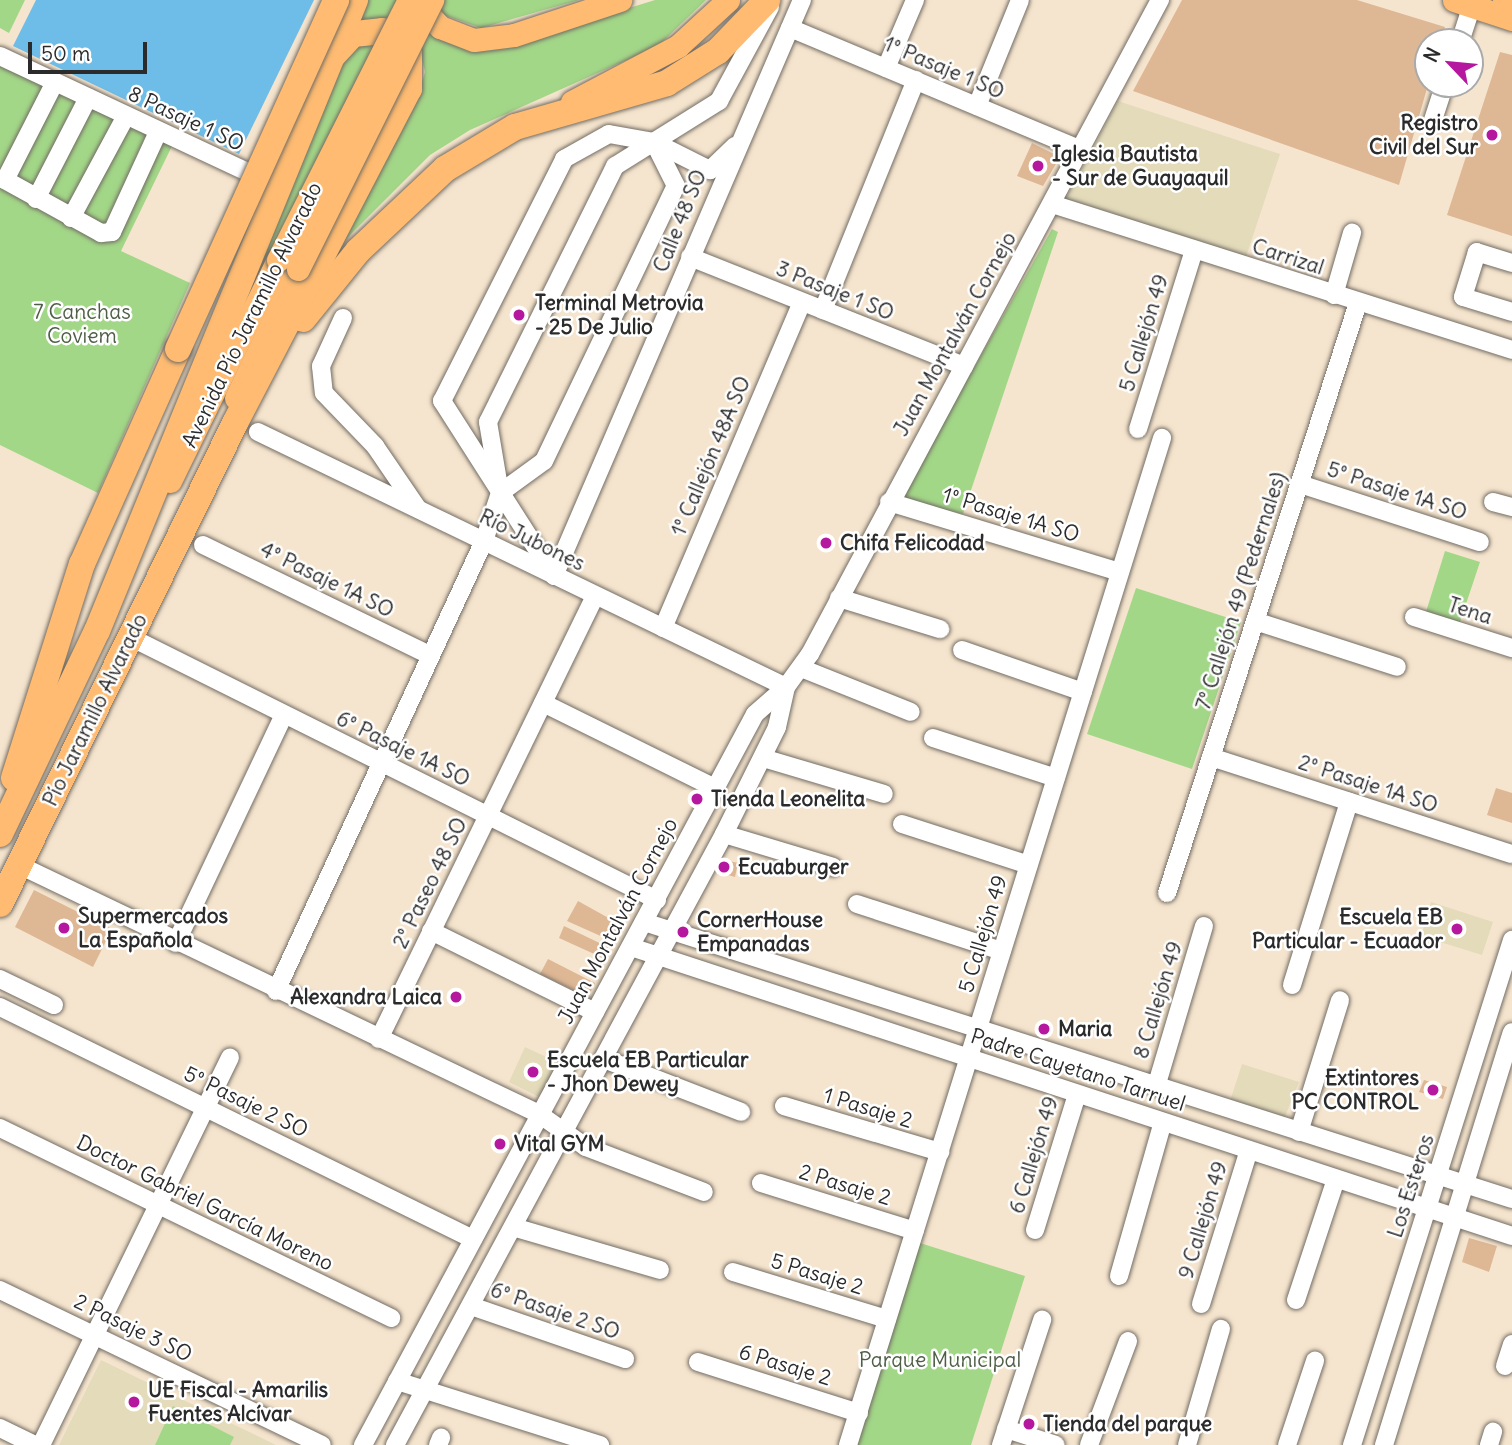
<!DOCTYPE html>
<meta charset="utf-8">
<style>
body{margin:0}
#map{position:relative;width:1512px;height:1445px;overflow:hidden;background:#f6e5ce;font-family:Delius,sans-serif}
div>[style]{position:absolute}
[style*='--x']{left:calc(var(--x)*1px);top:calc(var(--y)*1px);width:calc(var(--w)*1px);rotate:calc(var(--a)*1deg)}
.built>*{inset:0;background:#e3dbba}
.green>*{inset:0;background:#a3d788}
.water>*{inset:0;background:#6ebde8}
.building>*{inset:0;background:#deb795}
.roads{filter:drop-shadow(0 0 2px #726c64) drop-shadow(0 0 2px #726c64)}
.minor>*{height:18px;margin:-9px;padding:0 9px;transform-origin:9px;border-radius:9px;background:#fff}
.major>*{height:23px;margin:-11.5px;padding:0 11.5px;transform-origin:11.5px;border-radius:11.5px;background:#febb71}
.highway>*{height:26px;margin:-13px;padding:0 13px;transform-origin:13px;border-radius:13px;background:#febb71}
.bridges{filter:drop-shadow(0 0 2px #726c64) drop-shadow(0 0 2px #726c64)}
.major-bridge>*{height:23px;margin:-11.5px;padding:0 11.5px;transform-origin:11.5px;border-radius:11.5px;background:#febb71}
.highway-bridge>*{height:26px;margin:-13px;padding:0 13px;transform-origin:13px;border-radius:13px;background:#febb71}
.dots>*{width:19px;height:19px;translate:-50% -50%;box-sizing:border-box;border:4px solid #fff;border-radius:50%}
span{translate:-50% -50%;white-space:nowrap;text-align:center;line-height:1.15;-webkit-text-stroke:5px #fff;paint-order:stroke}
.street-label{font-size:21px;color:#2b2b2b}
.poi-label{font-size:21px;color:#2b2b2b;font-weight:700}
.right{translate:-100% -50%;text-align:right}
.left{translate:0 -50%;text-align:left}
.park-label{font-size:21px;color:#4f5f47}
.north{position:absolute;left:1414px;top:28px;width:70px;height:70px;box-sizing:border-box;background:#fff;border:2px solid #aaa;border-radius:50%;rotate:296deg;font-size:19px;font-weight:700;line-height:28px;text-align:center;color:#2b2b2b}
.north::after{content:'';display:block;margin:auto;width:24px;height:32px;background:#b5179e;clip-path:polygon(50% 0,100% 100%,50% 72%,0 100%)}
.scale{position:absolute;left:28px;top:42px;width:119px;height:32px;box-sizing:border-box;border:4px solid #2b2b2b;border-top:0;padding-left:9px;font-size:21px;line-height:24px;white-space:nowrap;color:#2b2b2b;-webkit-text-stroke:5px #fff;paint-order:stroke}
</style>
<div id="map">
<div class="built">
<div style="clip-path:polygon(1118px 101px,1280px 154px,1246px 257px,1064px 202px)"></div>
<div style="clip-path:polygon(1431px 902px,1493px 922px,1482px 955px,1421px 936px)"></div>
<div style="clip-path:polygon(525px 1047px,557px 1062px,541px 1098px,509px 1082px)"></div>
<div style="clip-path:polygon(1242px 1064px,1299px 1082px,1284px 1119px,1230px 1101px)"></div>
<div style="clip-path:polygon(101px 1360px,276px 1445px,59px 1445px)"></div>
</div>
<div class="green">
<div style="clip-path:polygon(0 0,25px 0,9px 33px,0 28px)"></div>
<div style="clip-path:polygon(361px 0,404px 0,433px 34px,474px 48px,503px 47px,655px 0,706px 0,658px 46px,470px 130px,430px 155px,335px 250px,416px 102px,425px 72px,419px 47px,388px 21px,353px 19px)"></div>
<div style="clip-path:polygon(435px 0,579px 0,481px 28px,444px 15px)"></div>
<div style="clip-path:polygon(377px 41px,260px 275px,254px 273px,340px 63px,357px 44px)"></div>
<div style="clip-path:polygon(0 61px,172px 146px,121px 251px,190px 283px,98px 493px,0 445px)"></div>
<div style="clip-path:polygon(1052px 229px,1058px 232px,963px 514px,900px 499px)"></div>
<div style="clip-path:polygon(1445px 551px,1480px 562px,1459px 625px,1425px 615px)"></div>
<div style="clip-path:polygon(1136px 588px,1241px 622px,1192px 769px,1087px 734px)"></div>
<div style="clip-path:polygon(920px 1243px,1025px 1276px,971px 1445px,856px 1445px)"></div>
<div style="clip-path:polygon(173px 1406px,234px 1437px,230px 1445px,155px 1445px)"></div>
</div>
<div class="water">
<div style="clip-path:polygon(36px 0,314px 0,239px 154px,13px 46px)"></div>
</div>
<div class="building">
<div style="clip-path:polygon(1182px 0,1357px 0,1445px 27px,1441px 42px,1428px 42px,1428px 85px,1399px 185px,1133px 91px)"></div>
<div style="clip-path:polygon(1500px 52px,1512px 55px,1512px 236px,1447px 215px)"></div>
<div style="clip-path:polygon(1032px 143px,1060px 157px,1043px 186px,1017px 176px)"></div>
<div style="clip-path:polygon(1496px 788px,1512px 793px,1512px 823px,1487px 815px)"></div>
<div style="clip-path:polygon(721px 859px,738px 863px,735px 877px,718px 872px)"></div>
<div style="clip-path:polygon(34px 890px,112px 929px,93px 967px,15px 927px)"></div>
<div style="clip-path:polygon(578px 901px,623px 926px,614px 942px,567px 921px)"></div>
<div style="clip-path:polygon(564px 926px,608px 947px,603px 958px,559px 938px)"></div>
<div style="clip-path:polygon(548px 959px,595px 983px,588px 997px,540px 974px)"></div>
<div style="clip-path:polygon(1424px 1080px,1447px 1087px,1443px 1099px,1419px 1092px)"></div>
<div style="clip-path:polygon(1469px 1238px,1497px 1246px,1489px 1272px,1462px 1262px)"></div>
</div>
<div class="roads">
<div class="minor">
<div style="--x:790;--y:28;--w:316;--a:22.7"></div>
<div style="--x:1460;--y:42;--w:38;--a:-72"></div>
<div style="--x:0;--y:56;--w:293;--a:25.1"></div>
<div style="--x:886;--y:68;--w:74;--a:-66.9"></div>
<div style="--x:55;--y:82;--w:110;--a:117"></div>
<div style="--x:5;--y:180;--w:110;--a:28.9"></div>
<div style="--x:101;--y:233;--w:11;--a:-5"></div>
<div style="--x:112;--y:232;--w:110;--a:-65.3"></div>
<div style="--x:977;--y:106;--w:114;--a:-67.9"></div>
<div style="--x:1433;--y:120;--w:38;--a:-72"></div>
<div style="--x:36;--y:199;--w:114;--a:-62.8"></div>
<div style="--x:1052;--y:204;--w:483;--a:17.6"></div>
<div style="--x:71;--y:218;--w:116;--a:-61.7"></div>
<div style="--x:690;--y:257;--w:295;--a:21.7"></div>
<div style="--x:1512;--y:263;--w:37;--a:-163"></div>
<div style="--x:1477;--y:252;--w:47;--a:107.3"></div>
<div style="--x:1463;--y:297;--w:51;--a:17"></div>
<div style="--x:1334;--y:295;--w:65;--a:-73.8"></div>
<div style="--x:823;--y:310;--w:248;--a:-68"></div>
<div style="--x:343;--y:318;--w:53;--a:114.6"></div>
<div style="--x:321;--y:366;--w:27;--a:84"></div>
<div style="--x:324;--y:393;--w:74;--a:46.1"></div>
<div style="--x:375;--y:446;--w:76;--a:55.7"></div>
<div style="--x:1138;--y:429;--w:188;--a:-72.6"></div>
<div style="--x:258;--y:432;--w:586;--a:25.78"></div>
<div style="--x:1300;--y:484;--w:189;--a:17.9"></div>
<div style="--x:500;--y:493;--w:54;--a:-36"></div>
<div style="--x:544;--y:461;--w:305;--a:-64.4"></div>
<div style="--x:676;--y:186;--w:49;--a:-116.6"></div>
<div style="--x:889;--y:502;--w:241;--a:16.9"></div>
<div style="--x:1493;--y:502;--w:20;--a:15"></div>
<div style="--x:203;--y:545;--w:252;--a:25.9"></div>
<div style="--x:554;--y:576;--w:208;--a:-122.6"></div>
<div style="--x:442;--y:401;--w:271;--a:-63.2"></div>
<div style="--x:564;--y:159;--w:51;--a:-29.1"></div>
<div style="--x:609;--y:134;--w:46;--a:10.1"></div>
<div style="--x:654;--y:142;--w:63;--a:26.6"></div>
<div style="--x:710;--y:170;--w:35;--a:-44"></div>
<div style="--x:554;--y:576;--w:627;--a:-66.71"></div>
<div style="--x:839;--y:598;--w:106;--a:17.1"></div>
<div style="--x:1414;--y:617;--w:103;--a:17.6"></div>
<div style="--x:1255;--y:621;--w:149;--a:17.9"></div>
<div style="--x:663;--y:628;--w:354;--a:-66.9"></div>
<div style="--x:130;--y:637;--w:589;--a:26.52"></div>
<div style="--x:962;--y:650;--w:128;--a:19.1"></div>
<div style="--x:801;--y:668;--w:118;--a:21.8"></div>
<div style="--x:543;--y:703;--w:192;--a:26.3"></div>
<div style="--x:933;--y:738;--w:129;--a:18"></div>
<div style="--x:1211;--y:757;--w:316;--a:17.9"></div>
<div style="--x:763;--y:758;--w:126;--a:16.6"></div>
<div style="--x:902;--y:824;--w:133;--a:17.9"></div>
<div style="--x:724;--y:834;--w:114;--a:16.8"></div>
<div style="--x:19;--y:865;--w:577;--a:25.59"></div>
<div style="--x:539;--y:1114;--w:57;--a:35.1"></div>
<div style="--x:586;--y:1147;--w:126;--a:20.9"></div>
<div style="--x:1167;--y:893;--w:620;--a:-72.06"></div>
<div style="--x:857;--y:904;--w:152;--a:18"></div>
<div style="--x:644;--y:922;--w:911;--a:17.7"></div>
<div style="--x:431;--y:931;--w:183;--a:26.3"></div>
<div style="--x:176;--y:943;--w:252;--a:-64.7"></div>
<div style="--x:631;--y:947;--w:927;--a:18.16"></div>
<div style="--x:0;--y:979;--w:60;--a:25.7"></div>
<div style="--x:1292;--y:985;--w:192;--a:-72.7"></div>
<div style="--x:276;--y:991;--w:496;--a:-65.2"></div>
<div style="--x:484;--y:541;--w:51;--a:-71.6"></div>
<div style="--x:500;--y:493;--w:72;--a:-99.6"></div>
<div style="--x:488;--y:422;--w:286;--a:-63.6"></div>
<div style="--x:615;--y:166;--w:123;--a:-32"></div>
<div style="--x:719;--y:101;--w:107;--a:-61.5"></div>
<div style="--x:0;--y:1007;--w:527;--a:26.13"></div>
<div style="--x:379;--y:1039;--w:493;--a:-64"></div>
<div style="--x:604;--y:1059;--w:147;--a:21.1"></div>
<div style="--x:1156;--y:1087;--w:168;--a:-73.4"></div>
<div style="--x:784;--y:1106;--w:163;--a:16.4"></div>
<div style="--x:0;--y:1128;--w:435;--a:25.9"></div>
<div style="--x:1299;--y:1132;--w:138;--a:-72.7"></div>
<div style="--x:761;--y:1183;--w:161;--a:17.3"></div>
<div style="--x:513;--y:1227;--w:153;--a:16.3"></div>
<div style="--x:1035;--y:1230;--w:142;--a:-72.8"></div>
<div style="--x:733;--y:1272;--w:161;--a:17"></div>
<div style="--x:1119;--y:1276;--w:160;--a:-74.1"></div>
<div style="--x:0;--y:1290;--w:357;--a:25.7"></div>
<div style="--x:1296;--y:1300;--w:127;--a:-71.7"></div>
<div style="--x:1201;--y:1304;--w:161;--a:-72.7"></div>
<div style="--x:471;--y:1306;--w:163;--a:19"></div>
<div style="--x:698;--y:1362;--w:169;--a:17.6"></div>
<div style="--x:1505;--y:1366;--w:23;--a:-72"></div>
<div style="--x:397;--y:1381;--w:213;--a:17.5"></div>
<div style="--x:0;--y:1428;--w:39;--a:26"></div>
<div style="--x:1006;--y:1429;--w:52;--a:17.7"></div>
<div style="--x:41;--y:1445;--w:431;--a:-64"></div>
<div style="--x:363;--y:1445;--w:829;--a:-61.8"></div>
<div style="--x:755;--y:714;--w:41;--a:-41.1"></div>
<div style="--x:786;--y:687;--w:41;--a:-54"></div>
<div style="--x:810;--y:654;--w:742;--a:-61.85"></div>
<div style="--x:395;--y:1445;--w:694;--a:-61.7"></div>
<div style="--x:724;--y:834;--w:119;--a:-63.6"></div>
<div style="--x:777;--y:727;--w:41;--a:-77.3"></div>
<div style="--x:438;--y:1445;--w:8;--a:-67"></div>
<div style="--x:848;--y:1445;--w:1055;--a:-72.68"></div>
<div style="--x:1001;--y:1445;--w:132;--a:-71.8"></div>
<div style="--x:1089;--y:1445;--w:111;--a:-69.4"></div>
<div style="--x:1187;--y:1445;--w:121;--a:-73.7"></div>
<div style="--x:1287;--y:1445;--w:89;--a:-71.6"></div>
<div style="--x:1352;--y:1445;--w:530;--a:-72.42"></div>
<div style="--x:1384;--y:1445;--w:432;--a:-72.8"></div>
<div style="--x:1489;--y:1445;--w:14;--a:-73"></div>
</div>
<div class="major">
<div style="--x:415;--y:0;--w:37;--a:47"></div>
<div style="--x:440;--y:27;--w:36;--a:21"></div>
<div style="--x:474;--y:40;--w:40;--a:-7.1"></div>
<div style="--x:514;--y:35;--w:112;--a:-18.3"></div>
<div style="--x:1454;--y:0;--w:61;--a:18.1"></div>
<div style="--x:1504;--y:0;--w:8;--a:7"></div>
<div style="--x:572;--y:102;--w:120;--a:-27.8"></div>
<div style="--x:678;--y:46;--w:68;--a:-42.6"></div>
<div style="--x:236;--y:398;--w:143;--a:-64.3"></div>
<div style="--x:170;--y:481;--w:246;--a:-64"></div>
</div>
<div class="highway">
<div style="--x:303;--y:319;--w:87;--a:-51"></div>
<div style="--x:358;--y:251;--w:120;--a:-43.3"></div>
<div style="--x:445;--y:169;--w:82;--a:-31"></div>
<div style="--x:515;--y:127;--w:158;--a:-16.1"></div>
<div style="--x:667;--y:83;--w:60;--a:-32.1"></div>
<div style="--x:718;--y:51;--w:71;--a:-46.1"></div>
<div style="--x:14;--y:778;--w:225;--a:-72.4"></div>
<div style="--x:82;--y:564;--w:235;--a:-65.9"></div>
<div style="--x:0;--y:834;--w:225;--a:-64.5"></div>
<div style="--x:97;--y:631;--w:682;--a:-67.76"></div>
<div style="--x:0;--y:904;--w:535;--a:-63.96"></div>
<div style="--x:235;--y:423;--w:377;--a:-62.5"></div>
<div style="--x:409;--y:89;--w:35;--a:-90"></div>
<div style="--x:409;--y:54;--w:35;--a:-139"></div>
<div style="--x:383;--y:31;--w:30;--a:174"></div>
<div style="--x:353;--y:34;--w:35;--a:133"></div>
</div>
</div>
<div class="bridges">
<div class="major-bridge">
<div style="--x:278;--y:260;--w:291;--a:-63.3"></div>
<div style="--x:298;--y:269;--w:301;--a:-63.5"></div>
</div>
<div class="highway-bridge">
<div style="--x:178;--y:349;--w:383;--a:-65.6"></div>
</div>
</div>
<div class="dots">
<div style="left:1492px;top:135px;background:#b5179e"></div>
<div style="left:1038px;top:166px;background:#b5179e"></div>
<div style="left:519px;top:315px;background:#b5179e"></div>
<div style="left:826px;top:543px;background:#b5179e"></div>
<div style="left:697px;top:799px;background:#b5179e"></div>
<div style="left:724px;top:867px;background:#b5179e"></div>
<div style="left:64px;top:928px;background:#b5179e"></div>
<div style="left:1457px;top:929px;background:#b5179e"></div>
<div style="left:683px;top:932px;background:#b5179e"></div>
<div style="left:456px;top:997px;background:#b5179e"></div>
<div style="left:1044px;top:1029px;background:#b5179e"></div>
<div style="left:533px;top:1072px;background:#b5179e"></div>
<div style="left:1433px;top:1090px;background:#b5179e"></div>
<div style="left:500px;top:1144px;background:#b5179e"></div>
<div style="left:134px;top:1402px;background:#b5179e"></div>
<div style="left:1029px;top:1424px;background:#b5179e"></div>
</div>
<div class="street-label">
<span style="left:944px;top:68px;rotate:23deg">1° Pasaje 1 SO</span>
<span style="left:186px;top:119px;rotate:25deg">8 Pasaje 1 SO</span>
<span style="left:680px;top:221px;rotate:-68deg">Calle 48 SO</span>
<span style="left:1288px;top:257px;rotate:18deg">Carrizal</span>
<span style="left:835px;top:291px;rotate:22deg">3 Pasaje 1 SO</span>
<span style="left:252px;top:315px;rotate:-64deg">Avenida Pío Jaramillo Alvarado</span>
<span style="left:1144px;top:333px;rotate:-73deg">5 Callejón 49</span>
<span style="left:955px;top:334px;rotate:-61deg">Juan Montalván Cornejo</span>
<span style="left:711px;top:456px;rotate:-67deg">1° Callejón 48A SO</span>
<span style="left:1397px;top:491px;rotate:18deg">5° Pasaje 1A SO</span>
<span style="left:1011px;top:515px;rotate:17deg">1° Pasaje 1A SO</span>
<span style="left:532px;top:540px;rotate:26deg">Río Jubones</span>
<span style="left:327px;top:580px;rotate:26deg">4° Pasaje 1A SO</span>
<span style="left:1241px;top:591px;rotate:-72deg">7° Callejón 49 (Pedernales)</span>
<span style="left:1470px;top:611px;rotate:18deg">Tena</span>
<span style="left:95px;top:710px;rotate:-64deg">Pío Jaramillo Alvarado</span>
<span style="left:403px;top:749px;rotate:26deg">6° Pasaje 1A SO</span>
<span style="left:1368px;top:784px;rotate:18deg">2° Pasaje 1A SO</span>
<span style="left:430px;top:883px;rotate:-64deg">2° Paseo 48 SO</span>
<span style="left:618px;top:921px;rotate:-62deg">Juan Montalván Cornejo</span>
<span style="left:983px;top:934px;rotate:-73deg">5 Callejón 49</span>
<span style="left:1158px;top:1000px;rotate:-73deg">8 Callejón 49</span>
<span style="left:1078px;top:1070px;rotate:18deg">Padre Cayetano Tarruel</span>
<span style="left:246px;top:1102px;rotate:26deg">5° Pasaje 2 SO</span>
<span style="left:868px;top:1108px;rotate:17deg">1 Pasaje 2</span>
<span style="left:1034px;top:1155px;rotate:-73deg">6 Callejón 49</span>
<span style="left:845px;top:1185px;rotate:17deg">2 Pasaje 2</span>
<span style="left:1411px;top:1186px;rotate:-72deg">Los Esteros</span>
<span style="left:205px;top:1203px;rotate:26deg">Doctor Gabriel García Moreno</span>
<span style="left:1203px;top:1220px;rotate:-73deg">9 Callejón 49</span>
<span style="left:817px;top:1274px;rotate:17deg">5 Pasaje 2</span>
<span style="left:555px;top:1311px;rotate:19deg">6° Pasaje 2 SO</span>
<span style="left:133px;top:1328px;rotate:26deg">2 Pasaje 3 SO</span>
<span style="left:785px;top:1365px;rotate:17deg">6 Pasaje 2</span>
</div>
<div class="poi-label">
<span class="right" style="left:1478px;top:135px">Registro<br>Civil del Sur</span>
<span class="left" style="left:1052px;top:166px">Iglesia Bautista<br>- Sur de Guayaquil</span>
<span class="left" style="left:535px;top:315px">Terminal Metrovia<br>- 25 De Julio</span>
<span class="left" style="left:840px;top:543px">Chifa Felicodad</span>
<span class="left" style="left:711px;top:799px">Tienda Leonelita</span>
<span class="left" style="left:738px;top:867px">Ecuaburger</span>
<span class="left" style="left:78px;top:928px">Supermercados<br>La Española</span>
<span class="right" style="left:1443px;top:929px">Escuela EB<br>Particular - Ecuador</span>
<span class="left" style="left:697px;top:932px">CornerHouse<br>Empanadas</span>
<span class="right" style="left:442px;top:997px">Alexandra Laica</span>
<span class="left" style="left:1058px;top:1029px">Maria</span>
<span class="left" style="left:547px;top:1072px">Escuela EB Particular<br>- Jhon Dewey</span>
<span class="right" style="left:1419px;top:1090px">Extintores<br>PC CONTROL</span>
<span class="left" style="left:514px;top:1144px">Vital GYM</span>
<span class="left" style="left:148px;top:1402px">UE Fiscal - Amarilis<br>Fuentes Alcívar</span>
<span class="left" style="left:1043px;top:1424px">Tienda del parque</span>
</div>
<div class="park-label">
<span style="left:82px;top:324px">7 Canchas<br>Coviem</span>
<span style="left:940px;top:1360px">Parque Municipal</span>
</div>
<div class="north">N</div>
<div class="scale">50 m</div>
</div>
